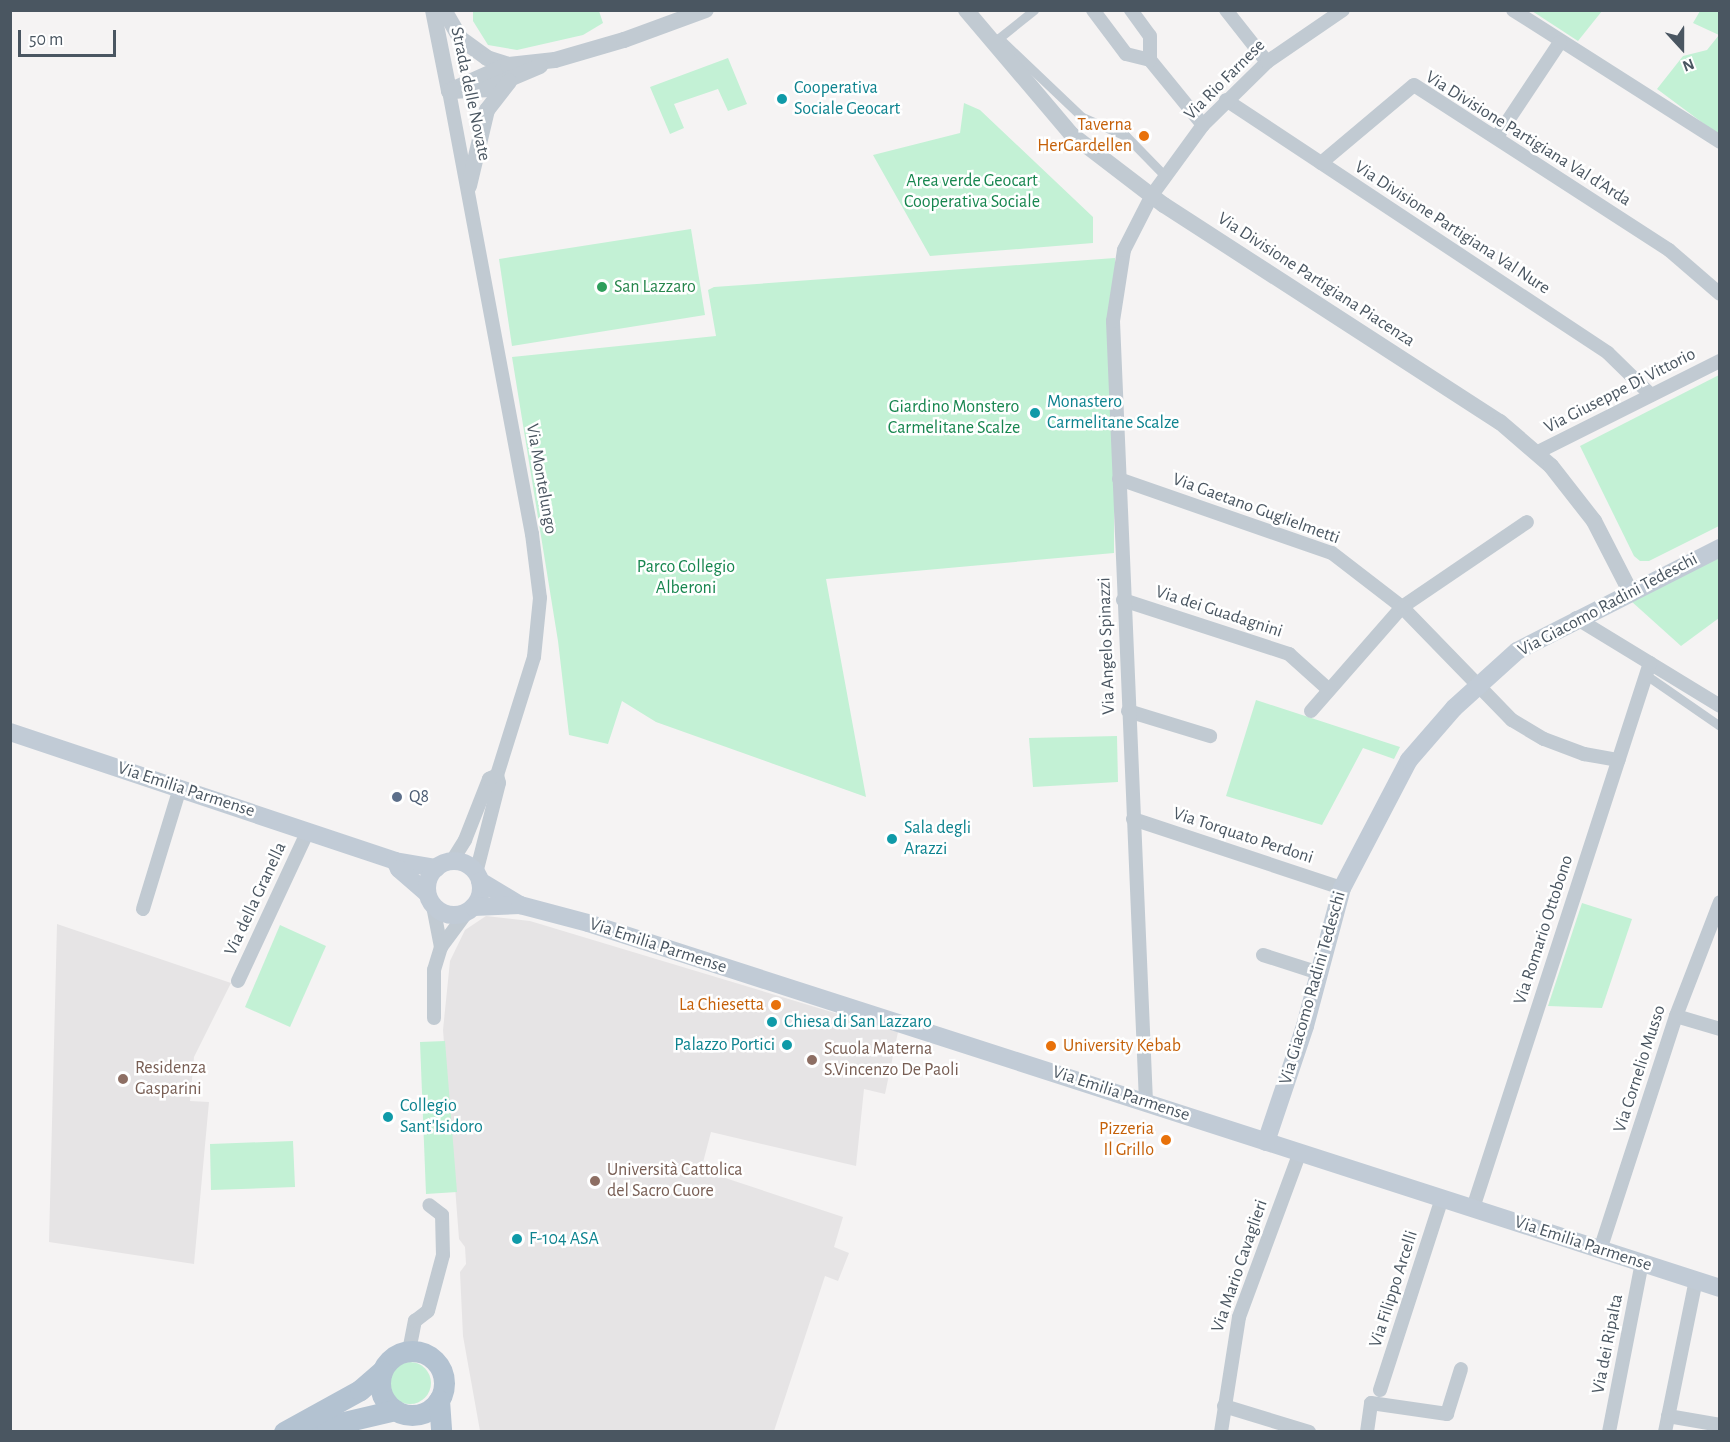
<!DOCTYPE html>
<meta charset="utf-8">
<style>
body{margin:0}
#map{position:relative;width:1730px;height:1442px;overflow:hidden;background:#f5f3f3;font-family:"Alegreya Sans",sans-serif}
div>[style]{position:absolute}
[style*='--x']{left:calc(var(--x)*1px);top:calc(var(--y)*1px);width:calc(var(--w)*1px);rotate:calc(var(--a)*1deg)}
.education>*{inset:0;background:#e6e4e5}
.green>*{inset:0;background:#c3f1d5}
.round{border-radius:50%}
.pedestrian>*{height:9px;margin:-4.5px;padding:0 4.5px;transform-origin:4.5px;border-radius:4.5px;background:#c1cad2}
.minor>*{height:14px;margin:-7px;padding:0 7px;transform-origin:7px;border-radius:7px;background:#c1cad2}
.tertiary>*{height:16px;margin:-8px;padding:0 8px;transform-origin:8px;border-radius:8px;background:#c1cad2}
.secondary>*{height:18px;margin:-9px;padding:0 9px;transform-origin:9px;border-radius:9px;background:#c1cbd6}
.secondary>.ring{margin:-9px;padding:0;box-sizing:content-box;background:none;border:18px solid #c1cbd6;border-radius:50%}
.primary>*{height:21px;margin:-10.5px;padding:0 10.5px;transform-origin:10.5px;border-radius:10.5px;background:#b3c2d1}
.primary>.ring{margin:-10.5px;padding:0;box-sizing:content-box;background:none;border:21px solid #b3c2d1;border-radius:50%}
.dots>*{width:16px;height:16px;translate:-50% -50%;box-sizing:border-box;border:3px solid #fff;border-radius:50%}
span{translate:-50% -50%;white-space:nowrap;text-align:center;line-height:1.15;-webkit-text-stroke:5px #fff;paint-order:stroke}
.street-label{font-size:18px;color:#4a5661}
.culture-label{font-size:18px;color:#0d838f}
.left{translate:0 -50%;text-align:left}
.right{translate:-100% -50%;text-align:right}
.food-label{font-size:18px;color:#c56008}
.park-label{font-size:18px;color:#17864f}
.leisure-label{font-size:18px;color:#27864d}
.service-label{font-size:18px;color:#4e5e75}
.education-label{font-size:18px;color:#785e54}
.frame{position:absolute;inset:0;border:12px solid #4a5661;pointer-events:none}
.north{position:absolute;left:1652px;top:18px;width:60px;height:60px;-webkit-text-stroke:4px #fff;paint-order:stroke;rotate:159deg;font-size:16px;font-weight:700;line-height:24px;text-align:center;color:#4a5661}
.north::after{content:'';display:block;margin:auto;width:21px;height:27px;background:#4a5661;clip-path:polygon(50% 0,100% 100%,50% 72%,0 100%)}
.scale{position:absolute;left:18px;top:30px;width:98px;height:27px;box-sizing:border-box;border:3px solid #4a5661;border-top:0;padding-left:8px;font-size:18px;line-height:21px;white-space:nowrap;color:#4a5661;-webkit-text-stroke:4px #fff;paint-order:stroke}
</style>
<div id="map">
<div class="education">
<div style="clip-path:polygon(486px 916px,530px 921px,898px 1032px,885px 1094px,864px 1089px,856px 1166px,711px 1132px,701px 1170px,843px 1217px,834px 1247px,849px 1253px,838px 1281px,825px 1276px,774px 1431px,480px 1431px,463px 1336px,460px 1272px,466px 1264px,465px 1247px,459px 1239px,443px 1030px,450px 961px,465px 930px)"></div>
<div style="clip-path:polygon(57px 924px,231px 983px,194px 1057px,190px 1101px,209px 1102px,194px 1264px,49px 1242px)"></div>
</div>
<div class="green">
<div style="clip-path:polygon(473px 11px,599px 11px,603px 23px,583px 35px,517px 50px,488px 45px,473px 21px)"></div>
<div style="clip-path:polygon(1532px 11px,1602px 11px,1578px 41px)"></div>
<div style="clip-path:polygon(1700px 11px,1719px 11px,1719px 135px,1657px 89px,1683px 56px,1707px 50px,1719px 35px,1693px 23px)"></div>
<div style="clip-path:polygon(728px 58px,747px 104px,728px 111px,718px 89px,674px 104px,684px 128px,670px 134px,650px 87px)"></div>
<div style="clip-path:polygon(964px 103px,980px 110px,1093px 217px,1093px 243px,930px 256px,873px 155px,960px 133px)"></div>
<div style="clip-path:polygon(691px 229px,705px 315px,512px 346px,499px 259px)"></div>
<div style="clip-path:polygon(1115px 258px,1114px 553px,826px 579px,866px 797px,656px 722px,622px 701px,608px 744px,569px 735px,558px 641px,512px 357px,716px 336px,708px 290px,714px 287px)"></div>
<div style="clip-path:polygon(1719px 375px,1719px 526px,1649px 561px,1640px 561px,1634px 556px,1580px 446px)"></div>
<div style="clip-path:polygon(1719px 556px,1719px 618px,1681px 646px,1631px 601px)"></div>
<div style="clip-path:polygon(1256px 700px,1400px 747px,1394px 759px,1363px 748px,1322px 825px,1226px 796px)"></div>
<div style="clip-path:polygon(1117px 736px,1118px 782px,1033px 787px,1029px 738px)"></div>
<div style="clip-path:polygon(1582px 903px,1632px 919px,1602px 1008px,1548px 1006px)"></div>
<div style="clip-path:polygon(280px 925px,326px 946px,290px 1027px,245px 1007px)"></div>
<div style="clip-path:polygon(445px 1041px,457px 1192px,426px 1194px,420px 1042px)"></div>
<div style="clip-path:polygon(293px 1141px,295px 1187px,211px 1190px,210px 1144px)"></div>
<div class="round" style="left:389px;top:1362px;width:42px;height:42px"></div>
</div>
<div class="pedestrian">
<div style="--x:1034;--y:10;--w:45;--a:141.3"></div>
<div style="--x:999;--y:38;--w:115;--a:43.6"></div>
<div style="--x:1082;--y:117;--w:48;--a:23.4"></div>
<div style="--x:1126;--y:136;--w:56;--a:45.7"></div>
<div style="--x:1646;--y:675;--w:90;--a:34.6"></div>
</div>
<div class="minor">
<div style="--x:1093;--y:10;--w:55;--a:53.1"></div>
<div style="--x:1126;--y:54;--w:25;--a:14"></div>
<div style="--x:1150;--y:60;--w:84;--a:50.8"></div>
<div style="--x:1131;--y:10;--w:32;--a:54"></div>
<div style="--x:1150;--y:36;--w:24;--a:90"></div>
<div style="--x:1226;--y:10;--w:66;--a:51.7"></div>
<div style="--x:1513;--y:10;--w:246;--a:32.5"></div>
<div style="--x:449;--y:91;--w:451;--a:79.4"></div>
<div style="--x:532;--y:534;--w:64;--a:82.9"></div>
<div style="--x:540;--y:598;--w:59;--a:95.8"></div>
<div style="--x:534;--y:657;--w:124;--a:107.4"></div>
<div style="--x:497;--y:775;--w:8;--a:76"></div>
<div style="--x:499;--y:783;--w:93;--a:104.3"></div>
<div style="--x:1226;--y:100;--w:458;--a:33.5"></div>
<div style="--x:1608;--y:353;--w:60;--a:44.3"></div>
<div style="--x:1497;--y:137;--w:114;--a:-56.4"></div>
<div style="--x:1321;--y:163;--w:121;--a:-40"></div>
<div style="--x:1414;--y:85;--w:304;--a:32.9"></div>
<div style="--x:1669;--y:250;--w:67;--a:40.8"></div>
<div style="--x:1536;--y:453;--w:206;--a:-26.6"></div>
<div style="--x:1119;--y:479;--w:225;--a:19.2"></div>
<div style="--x:1332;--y:553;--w:88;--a:37.6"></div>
<div style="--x:1402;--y:607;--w:158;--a:45.8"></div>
<div style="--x:1512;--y:720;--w:37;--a:31"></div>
<div style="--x:1544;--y:739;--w:43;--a:20.6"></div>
<div style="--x:1584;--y:754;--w:35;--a:10"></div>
<div style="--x:1123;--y:600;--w:175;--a:18"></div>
<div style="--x:1289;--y:654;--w:52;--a:41.9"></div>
<div style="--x:1576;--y:618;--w:169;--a:31.4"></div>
<div style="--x:1128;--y:711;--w:86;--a:17"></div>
<div style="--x:1311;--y:711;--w:138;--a:-48.8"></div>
<div style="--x:1402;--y:607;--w:151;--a:-34.2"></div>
<div style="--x:1133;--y:819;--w:220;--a:18.3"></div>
<div style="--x:452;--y:861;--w:25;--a:-58"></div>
<div style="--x:465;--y:840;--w:66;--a:-68.5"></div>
<div style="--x:489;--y:779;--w:9;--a:-27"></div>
<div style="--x:433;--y:906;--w:42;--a:79"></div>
<div style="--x:143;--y:909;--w:127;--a:-73"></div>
<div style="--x:1263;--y:955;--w:59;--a:17.8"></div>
<div style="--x:238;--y:981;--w:166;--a:-65"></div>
<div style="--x:1676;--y:1016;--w:46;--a:16.5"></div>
<div style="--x:434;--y:1018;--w:48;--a:-90"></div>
<div style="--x:434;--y:970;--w:24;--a:-73"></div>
<div style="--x:441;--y:947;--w:44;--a:-53.4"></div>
<div style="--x:1146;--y:1102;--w:782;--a:-92.42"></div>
<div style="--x:1113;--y:321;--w:72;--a:-81.2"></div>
<div style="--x:1124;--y:250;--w:62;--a:-63"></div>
<div style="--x:1152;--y:195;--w:87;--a:-53.9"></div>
<div style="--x:1203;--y:125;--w:90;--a:-44.5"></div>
<div style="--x:1267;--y:62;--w:92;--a:-34.4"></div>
<div style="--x:1473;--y:1208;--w:573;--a:-72.01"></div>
<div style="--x:1600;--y:1250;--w:246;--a:-72"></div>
<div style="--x:1676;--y:1016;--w:122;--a:-68.9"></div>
<div style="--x:409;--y:1351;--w:31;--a:-79"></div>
<div style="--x:415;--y:1321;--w:16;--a:-38"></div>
<div style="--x:428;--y:1311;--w:58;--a:-75"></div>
<div style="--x:443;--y:1255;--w:40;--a:-91.4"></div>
<div style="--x:442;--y:1215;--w:16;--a:-142"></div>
<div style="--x:1380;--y:1390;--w:202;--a:-72.1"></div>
<div style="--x:1224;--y:1406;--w:89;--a:17"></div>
<div style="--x:1668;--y:1416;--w:53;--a:9.8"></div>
<div style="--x:1221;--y:1432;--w:116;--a:-81.1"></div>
<div style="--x:1239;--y:1317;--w:176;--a:-69.7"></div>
<div style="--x:1367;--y:1432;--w:29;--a:-82"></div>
<div style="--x:1371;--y:1403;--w:77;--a:8.2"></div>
<div style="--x:1447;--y:1414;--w:47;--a:-72.7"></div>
<div style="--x:1609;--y:1432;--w:172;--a:-79"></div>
<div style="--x:1665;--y:1432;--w:155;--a:-78.5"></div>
</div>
<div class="tertiary">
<div style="--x:433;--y:10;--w:83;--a:78.8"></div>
<div style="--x:444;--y:10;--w:34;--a:60"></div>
<div style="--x:461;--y:39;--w:32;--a:36"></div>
<div style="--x:487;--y:58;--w:22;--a:18"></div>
<div style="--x:966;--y:10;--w:162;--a:49.7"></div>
<div style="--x:1071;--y:134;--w:117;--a:37.4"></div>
<div style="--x:1164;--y:205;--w:400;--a:32.9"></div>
<div style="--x:1500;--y:422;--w:67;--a:40.8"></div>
<div style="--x:1551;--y:466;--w:70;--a:52"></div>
<div style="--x:1594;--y:521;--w:79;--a:62.8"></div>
<div style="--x:449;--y:91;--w:64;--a:-23.8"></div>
<div style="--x:508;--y:65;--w:47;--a:-6.1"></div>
<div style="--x:555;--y:60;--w:72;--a:-16.2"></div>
<div style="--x:624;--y:40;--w:87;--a:-20.1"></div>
<div style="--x:451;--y:91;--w:35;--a:-3"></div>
<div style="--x:486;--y:89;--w:59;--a:-23.1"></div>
<div style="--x:469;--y:186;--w:78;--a:-76.7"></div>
<div style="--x:487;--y:110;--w:36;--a:-52"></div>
</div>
<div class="secondary">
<div style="--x:10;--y:732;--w:406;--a:18.5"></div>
<div style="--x:395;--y:861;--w:42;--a:9.7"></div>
<div style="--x:395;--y:861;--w:9;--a:63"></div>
<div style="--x:399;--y:869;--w:37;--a:41"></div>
<div class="ring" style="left:427px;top:861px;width:36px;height:36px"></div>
<div style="--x:480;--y:881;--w:47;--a:31"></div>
<div style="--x:473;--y:907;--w:47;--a:-2.4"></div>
<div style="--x:520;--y:905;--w:70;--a:14.8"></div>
<div style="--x:588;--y:923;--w:1189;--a:17.87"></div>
<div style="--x:1266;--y:1142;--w:122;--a:-71.4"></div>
<div style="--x:1305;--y:1026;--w:143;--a:-75"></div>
<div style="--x:1342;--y:888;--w:144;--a:-62.4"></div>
<div style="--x:1409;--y:760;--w:69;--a:-49.1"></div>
<div style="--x:1454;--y:708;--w:85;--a:-42.1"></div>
<div style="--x:1517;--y:651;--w:228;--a:-26.9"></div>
</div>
<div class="primary">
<div class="ring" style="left:380px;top:1351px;width:43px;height:43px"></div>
<div style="--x:439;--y:1400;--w:32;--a:86"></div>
<div style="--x:298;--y:1426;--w:29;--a:0"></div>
<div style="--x:327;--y:1426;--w:70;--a:-13.2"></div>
<div style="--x:284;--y:1432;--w:87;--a:-28.9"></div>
<div style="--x:360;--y:1390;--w:29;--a:-41"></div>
</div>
<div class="dots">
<div style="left:782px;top:99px;background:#0f9aa8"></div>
<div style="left:1144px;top:136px;background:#e8710a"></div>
<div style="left:602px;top:287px;background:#2e9e5b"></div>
<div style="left:1035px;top:413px;background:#0f9aa8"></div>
<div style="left:397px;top:797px;background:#5c6f8a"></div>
<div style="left:892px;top:839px;background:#0f9aa8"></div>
<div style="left:776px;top:1005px;background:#e8710a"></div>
<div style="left:772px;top:1022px;background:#0f9aa8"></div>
<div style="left:787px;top:1045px;background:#0f9aa8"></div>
<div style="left:1051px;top:1046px;background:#e8710a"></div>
<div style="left:812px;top:1060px;background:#8d6e63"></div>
<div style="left:123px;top:1079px;background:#8d6e63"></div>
<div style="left:388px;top:1117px;background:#0f9aa8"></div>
<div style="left:1166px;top:1140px;background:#e8710a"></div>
<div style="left:595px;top:1181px;background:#8d6e63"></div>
<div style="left:517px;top:1239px;background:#0f9aa8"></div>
</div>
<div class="street-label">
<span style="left:1225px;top:80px;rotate:-45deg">Via Rio Farnese</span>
<span style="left:470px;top:94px;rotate:78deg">Strada delle Novate</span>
<span style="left:1528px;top:139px;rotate:32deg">Via Divisione Partigiana Val d'Arda</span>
<span style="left:1452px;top:228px;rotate:33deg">Via Divisione Partigiana Val Nure</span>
<span style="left:1316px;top:280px;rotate:33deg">Via Divisione Partigiana Piacenza</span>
<span style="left:1620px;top:391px;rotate:-27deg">Via Giuseppe Di Vittorio</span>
<span style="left:541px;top:479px;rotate:80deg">Via Montelungo</span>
<span style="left:1256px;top:509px;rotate:20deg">Via Gaetano Guglielmetti</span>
<span style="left:1608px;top:605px;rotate:-28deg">Via Giacomo Radini Tedeschi</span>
<span style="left:1219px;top:612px;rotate:18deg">Via dei Guadagnini</span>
<span style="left:1107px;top:646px;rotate:-92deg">Via Angelo Spinazzi</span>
<span style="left:186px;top:790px;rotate:18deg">Via Emilia Parmense</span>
<span style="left:1243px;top:836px;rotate:18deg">Via Torquato Perdoni</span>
<span style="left:256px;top:899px;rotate:-65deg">Via della Granella</span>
<span style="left:1544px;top:930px;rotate:-72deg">Via Romario Ottobono</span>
<span style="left:658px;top:946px;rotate:18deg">Via Emilia Parmense</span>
<span style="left:1313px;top:988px;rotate:-74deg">Via Giacomo Radini Tedeschi</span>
<span style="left:1640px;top:1069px;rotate:-72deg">Via Cornelio Musso</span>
<span style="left:1121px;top:1094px;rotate:18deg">Via Emilia Parmense</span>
<span style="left:1583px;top:1244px;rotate:18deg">Via Emilia Parmense</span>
<span style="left:1240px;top:1266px;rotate:-71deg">Via Mario Cavaglieri</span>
<span style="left:1394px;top:1289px;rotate:-72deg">Via Filippo Arcelli</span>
<span style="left:1608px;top:1344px;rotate:-79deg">Via dei Ripalta</span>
</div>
<div class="culture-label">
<span class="left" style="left:794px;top:99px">Cooperativa<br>Sociale Geocart</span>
<span class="left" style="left:1047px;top:413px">Monastero<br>Carmelitane Scalze</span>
<span class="left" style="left:904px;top:839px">Sala degli<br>Arazzi</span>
<span class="left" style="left:784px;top:1022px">Chiesa di San Lazzaro</span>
<span class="right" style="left:775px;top:1045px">Palazzo Portici</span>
<span class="left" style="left:400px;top:1117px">Collegio<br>Sant'Isidoro</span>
<span class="left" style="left:529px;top:1239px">F-104 ASA</span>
</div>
<div class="food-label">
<span class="right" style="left:1132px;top:136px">Taverna<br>HerGardellen</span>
<span class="right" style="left:764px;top:1005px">La Chiesetta</span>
<span class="left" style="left:1063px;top:1046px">University Kebab</span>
<span class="right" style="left:1154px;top:1140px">Pizzeria<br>Il Grillo</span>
</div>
<div class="park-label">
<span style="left:972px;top:192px">Area verde Geocart<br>Cooperativa Sociale</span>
<span style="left:954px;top:418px">Giardino Monstero<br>Carmelitane Scalze</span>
<span style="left:686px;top:578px">Parco Collegio<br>Alberoni</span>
</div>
<div class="leisure-label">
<span class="left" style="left:614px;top:287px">San Lazzaro</span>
</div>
<div class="service-label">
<span class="left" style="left:409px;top:797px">Q8</span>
</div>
<div class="education-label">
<span class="left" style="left:824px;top:1060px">Scuola Materna<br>S.Vincenzo De Paoli</span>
<span class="left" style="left:135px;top:1079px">Residenza<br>Gasparini</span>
<span class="left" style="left:607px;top:1181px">Università Cattolica<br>del Sacro Cuore</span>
</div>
<div class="frame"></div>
<div class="north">N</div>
<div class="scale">50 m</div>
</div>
